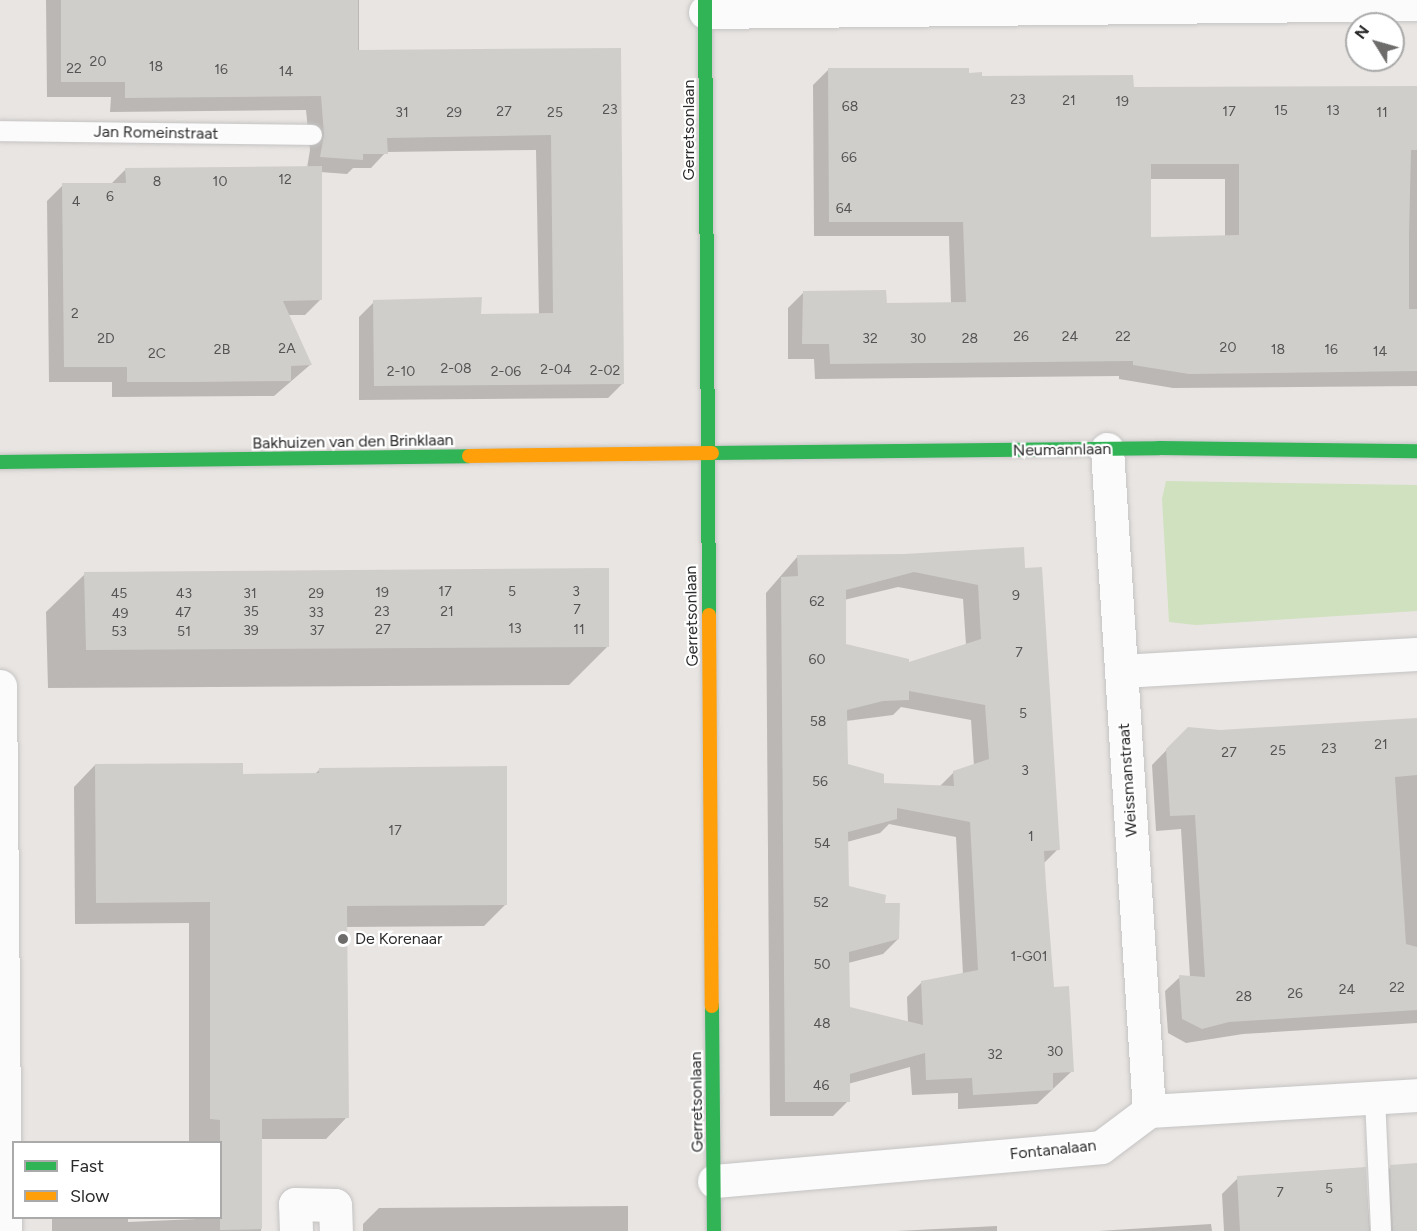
<!DOCTYPE html>
<style>
body{margin:0}
#map{position:relative;width:1417px;height:1231px;overflow:hidden;background:#e9e5e2;font-family:Figtree,sans-serif}
div>[style]{position:absolute}
[style*='--x']{left:calc(var(--x)*1px);top:calc(var(--y)*1px);width:calc(var(--w)*1px);rotate:calc(var(--a)*1deg)}
.green>*{inset:0;background:#cfe1be}
.shadow>*{inset:0;background:#0003}
.building>*{inset:0;background:#d0cecb}
.roads{filter:drop-shadow(0 0 2px #c5c4c4) drop-shadow(0 0 2px #c5c4c4)}
.lane>*{height:20px;margin:-10px;padding:0 10px;transform-origin:10px;border-radius:10px;background:#fcfbfb}
.street>*{height:33px;margin:-16.5px;padding:0 16.5px;transform-origin:16.5px;border-radius:16.5px;background:#fcfbfb}
.fast>*{height:14px;margin:-7px;padding:0 7px;transform-origin:7px;border-radius:7px;background:#30b455}
.slow>*{height:14px;margin:-7px;padding:0 7px;transform-origin:7px;border-radius:7px;background:#ff9f0a}
.dots>*{width:16px;height:16px;translate:-50% -50%;box-sizing:border-box;border:3px solid #fff;border-radius:50%}
span{translate:-50% -50%;white-space:nowrap;text-align:center;line-height:1.15;-webkit-text-stroke:4.5px #fff;paint-order:stroke}
.number-label{font-size:14px;color:#555454}
.number-label span{-webkit-text-stroke-width:0}
.street-label{font-size:16px;color:#2b2b2b}
.poi-label{font-size:16px;color:#2b2b2b}
.left{translate:0 -50%;text-align:left}
.legend{position:absolute;left:12px;top:1141px;width:210px;height:78px;box-sizing:border-box;background:#fff;border:2px solid #aaa;margin:0;padding:8px 10px;list-style:none;font-size:18px;color:#2b2b2b}
.legend li{display:flex;align-items:center;gap:12px;height:30px}
.legend b{width:30px;border:2px solid #aaa}
.north{position:absolute;left:1345px;top:12px;width:60px;height:60px;box-sizing:border-box;background:#fff;border:2px solid #aaa;border-radius:50%;rotate:307deg;font-size:16px;font-weight:700;line-height:24px;text-align:center;color:#2b2b2b}
.north::after{content:'';display:block;margin:auto;width:21px;height:27px;background:#6e6c6b;clip-path:polygon(50% 0,100% 100%,50% 72%,0 100%)}
</style>
<div id="map">
<div class="green">
<div style="clip-path:polygon(1166px 481px,1417px 485px,1417px 611px,1196px 625px,1169px 622px,1162px 499px)"></div>
</div>
<div class="shadow">
<div style="clip-path:polygon(46px 0,359px 0,359px 51px,620px 49px,623px 383px,608px 398px,359px 400px,359px 317px,374px 302px,479px 315px,539px 315px,536px 150px,386px 152px,371px 168px,353px 168px,347px 174px,320px 172px,321px 299px,305px 315px,288px 315px,310px 365px,274px 396px,112px 397px,112px 382px,49px 382px,47px 201px,63px 185px,110px 185px,126px 169px,307px 168px,310px 150px,306px 110px,110px 112px,111px 97px,47px 97px)"></div>
<div style="clip-path:polygon(evenodd,828px 70px,968px 75px,1132px 88px,1417px 87px,1417px 386px,1173px 388px,1119px 379px,1119px 376px,815px 379px,814px 359px,788px 359px,788px 308px,803px 293px,886px 305px,951px 304px,949px 236px,814px 236px,813px 85px,828px 70px,1149px 179px,1225px 179px,1225px 236px,1150px 239px,1149px 179px)"></div>
<div style="clip-path:polygon(evenodd,798px 556px,1024px 570px,1058px 849px,1043px 864px,1052px 989px,1072px 1071px,1037px 1104px,958px 1109px,958px 1093px,912px 1095px,910px 1067px,848px 1084px,848px 1101px,833px 1116px,770px 1116px,766px 593px,798px 556px,898px 587px,963px 599px,966px 645px,908px 664px,845px 645px,844px 600px,898px 587px,798px 556px,901px 707px,971px 720px,974px 766px,954px 772px,939px 787px,883px 785px,846px 765px,846px 721px,893px 715px,901px 707px,798px 556px,889px 824px,956px 837px,963px 975px,922px 982px,907px 997px,908px 1023px,848px 1008px,848px 963px,883px 954px,898px 939px,884px 904px,847px 887px,847px 842px,880px 833px,889px 824px)"></div>
<div style="clip-path:polygon(85px 574px,608px 646px,569px 685px,48px 688px,46px 612px)"></div>
<div style="clip-path:polygon(1417px 719px,1417px 1023px,1243px 1034px,1186px 1043px,1168px 1033px,1165px 991px,1180px 977px,1190px 977px,1181px 829px,1156px 831px,1152px 765px,1188px 728px,1220px 731px)"></div>
<div style="clip-path:polygon(95px 765px,241px 776px,314px 775px,320px 769px,506px 904px,484px 926px,346px 927px,347px 1117px,326px 1139px,261px 1139px,261px 1231px,52px 1231px,52px 1218px,128px 1218px,128px 1222px,220px 1218px,220px 1142px,189px 1142px,189px 923px,75px 924px,74px 787px)"></div>
<div style="clip-path:polygon(1417px 1165px,1417px 1231px,1380px 1231px,1379px 1178px,1391px 1167px)"></div>
<div style="clip-path:polygon(1365px 1168px,1370px 1231px,1224px 1231px,1222px 1194px,1238px 1178px)"></div>
<div style="clip-path:polygon(628px 1206px,628px 1231px,363px 1231px,363px 1224px,379px 1208px)"></div>
<div style="clip-path:polygon(1211px 1224px,1212px 1231px,1098px 1231px)"></div>
<div style="clip-path:polygon(997px 1226px,997px 1231px,896px 1231px)"></div>
</div>
<div class="building">
<div style="clip-path:polygon(61px 0,358px 0,358px 50px,621px 48px,624px 384px,374px 386px,373px 300px,482px 297px,481px 314px,553px 313px,551px 135px,387px 138px,388px 154px,363px 154px,363px 160px,320px 157px,324px 135px,321px 96px,125px 98px,125px 82px,61px 82px)"></div>
<div style="clip-path:polygon(evenodd,828px 68px,969px 68px,969px 73px,982px 72px,982px 76px,1133px 75px,1134px 87px,1417px 86px,1417px 150px,1411px 150px,1409px 235px,1409px 309px,1417px 309px,1417px 371px,1189px 374px,1133px 365px,1133px 361px,830px 364px,829px 344px,802px 344px,803px 291px,886px 290px,887px 303px,966px 302px,963px 222px,829px 222px,828px 68px,1151px 164px,1239px 164px,1239px 235px,1151px 237px,1151px 164px)"></div>
<div style="clip-path:polygon(322px 166px,322px 300px,283px 301px,312px 365px,291px 366px,291px 381px,191px 382px,127px 382px,127px 367px,64px 367px,62px 183px,126px 183px,125px 168px)"></div>
<div style="clip-path:polygon(evenodd,1024px 547px,1025px 568px,1042px 567px,1060px 850px,1044px 851px,1046px 885px,1054px 987px,1069px 986px,1074px 1072px,1053px 1073px,1053px 1090px,973px 1095px,972px 1078px,926px 1080px,925px 1053px,850px 1074px,850px 1102px,785px 1102px,781px 577px,798px 576px,797px 555px,904px 554px,1024px 547px,914px 572px,978px 585px,981px 639px,909px 662px,909px 659px,846px 644px,846px 590px,914px 572px,1024px 547px,909px 691px,985px 705px,989px 759px,953px 771px,954px 786px,884px 783px,884px 774px,848px 764px,847px 710px,883px 701px,909px 700px,909px 691px,1024px 547px,897px 808px,970px 822px,978px 970px,921px 981px,923px 1025px,850px 1007px,849px 952px,899px 939px,900px 903px,885px 903px,886px 895px,849px 886px,848px 832px,897px 819px,897px 808px)"></div>
<div style="clip-path:polygon(609px 568px,609px 647px,86px 650px,84px 572px)"></div>
<div style="clip-path:polygon(1417px 718px,1417px 775px,1395px 777px,1406px 944px,1417px 947px,1417px 1010px,1229px 1022px,1202px 1029px,1182px 1019px,1179px 975px,1205px 977px,1195px 815px,1170px 816px,1166px 749px,1188px 727px,1220px 730px)"></div>
<div style="clip-path:polygon(243px 763px,243px 774px,319px 773px,319px 768px,507px 766px,507px 905px,347px 906px,349px 1118px,262px 1119px,262px 1229px,220px 1230px,220px 1120px,210px 1119px,210px 902px,96px 903px,95px 764px)"></div>
<div style="clip-path:polygon(1417px 1163px,1417px 1231px,1393px 1231px,1390px 1165px)"></div>
<div style="clip-path:polygon(1366px 1167px,1369px 1231px,1240px 1231px,1237px 1176px)"></div>
</div>
<div class="roads">
<div class="lane">
<div style="--x:0;--y:131;--w:312;--a:0.7"></div>
<div style="--x:1375;--y:1098;--w:133;--a:87.4"></div>
</div>
<div class="street">
<div style="--x:705;--y:12;--w:712;--a:-0.64"></div>
<div style="--x:1107;--y:449;--w:663;--a:86.37"></div>
<div style="--x:1121;--y:671;--w:296;--a:-3.3"></div>
<div style="--x:0;--y:686;--w:545;--a:89.47"></div>
<div style="--x:714;--y:1181;--w:388;--a:-5"></div>
<div style="--x:1101;--y:1147;--w:60;--a:-36.9"></div>
<div style="--x:1149;--y:1111;--w:268;--a:-3.4"></div>
<div style="--x:296;--y:1231;--w:27;--a:-92"></div>
<div style="--x:295;--y:1204;--w:40;--a:1.4"></div>
<div style="--x:335;--y:1205;--w:26;--a:88"></div>
</div>
<div class="fast">
<div style="--x:705;--y:0;--w:615;--a:89.63"></div>
<div style="--x:712;--y:453;--w:447;--a:-0.6"></div>
<div style="--x:1159;--y:448;--w:258;--a:0.7"></div>
<div style="--x:0;--y:462;--w:469;--a:-0.7"></div>
<div style="--x:712;--y:1006;--w:225;--a:89.5"></div>
</div>
<div class="slow">
<div style="--x:469;--y:456;--w:243;--a:-0.7"></div>
<div style="--x:709;--y:615;--w:391;--a:89.6"></div>
</div>
</div>
<div class="dots">
<div style="left:343px;top:939px;background:#6e6c6b"></div>
</div>
<div class="number-label">
<span style="left:98px;top:62px">20</span>
<span style="left:156px;top:67px">18</span>
<span style="left:74px;top:69px">22</span>
<span style="left:221px;top:70px">16</span>
<span style="left:286px;top:72px">14</span>
<span style="left:1018px;top:100px">23</span>
<span style="left:1069px;top:101px">21</span>
<span style="left:1122px;top:102px">19</span>
<span style="left:850px;top:107px">68</span>
<span style="left:610px;top:110px">23</span>
<span style="left:1281px;top:111px">15</span>
<span style="left:1333px;top:111px">13</span>
<span style="left:504px;top:112px">27</span>
<span style="left:1229px;top:112px">17</span>
<span style="left:402px;top:113px">31</span>
<span style="left:454px;top:113px">29</span>
<span style="left:555px;top:113px">25</span>
<span style="left:1382px;top:113px">11</span>
<span style="left:849px;top:158px">66</span>
<span style="left:285px;top:180px">12</span>
<span style="left:157px;top:182px">8</span>
<span style="left:220px;top:182px">10</span>
<span style="left:110px;top:197px">6</span>
<span style="left:76px;top:202px">4</span>
<span style="left:844px;top:209px">64</span>
<span style="left:75px;top:314px">2</span>
<span style="left:1021px;top:337px">26</span>
<span style="left:1070px;top:337px">24</span>
<span style="left:1123px;top:337px">22</span>
<span style="left:106px;top:339px">2D</span>
<span style="left:870px;top:339px">32</span>
<span style="left:918px;top:339px">30</span>
<span style="left:970px;top:339px">28</span>
<span style="left:1228px;top:348px">20</span>
<span style="left:287px;top:349px">2A</span>
<span style="left:222px;top:350px">2B</span>
<span style="left:1278px;top:350px">18</span>
<span style="left:1331px;top:350px">16</span>
<span style="left:1380px;top:352px">14</span>
<span style="left:157px;top:354px">2C</span>
<span style="left:456px;top:369px">2-08</span>
<span style="left:556px;top:370px">2-04</span>
<span style="left:605px;top:371px">2-02</span>
<span style="left:401px;top:372px">2-10</span>
<span style="left:506px;top:372px">2-06</span>
<span style="left:445px;top:592px">17</span>
<span style="left:512px;top:592px">5</span>
<span style="left:576px;top:592px">3</span>
<span style="left:382px;top:593px">19</span>
<span style="left:119px;top:594px">45</span>
<span style="left:184px;top:594px">43</span>
<span style="left:250px;top:594px">31</span>
<span style="left:316px;top:594px">29</span>
<span style="left:1016px;top:596px">9</span>
<span style="left:817px;top:602px">62</span>
<span style="left:577px;top:610px">7</span>
<span style="left:251px;top:612px">35</span>
<span style="left:382px;top:612px">23</span>
<span style="left:447px;top:612px">21</span>
<span style="left:183px;top:613px">47</span>
<span style="left:316px;top:613px">33</span>
<span style="left:120px;top:614px">49</span>
<span style="left:515px;top:629px">13</span>
<span style="left:383px;top:630px">27</span>
<span style="left:579px;top:630px">11</span>
<span style="left:251px;top:631px">39</span>
<span style="left:317px;top:631px">37</span>
<span style="left:119px;top:632px">53</span>
<span style="left:184px;top:632px">51</span>
<span style="left:1019px;top:653px">7</span>
<span style="left:817px;top:660px">60</span>
<span style="left:1023px;top:714px">5</span>
<span style="left:818px;top:722px">58</span>
<span style="left:1381px;top:745px">21</span>
<span style="left:1329px;top:749px">23</span>
<span style="left:1278px;top:751px">25</span>
<span style="left:1229px;top:753px">27</span>
<span style="left:1025px;top:771px">3</span>
<span style="left:820px;top:782px">56</span>
<span style="left:395px;top:831px">17</span>
<span style="left:1031px;top:837px">1</span>
<span style="left:822px;top:844px">54</span>
<span style="left:821px;top:903px">52</span>
<span style="left:1029px;top:957px">1-G01</span>
<span style="left:822px;top:965px">50</span>
<span style="left:1397px;top:988px">22</span>
<span style="left:1347px;top:990px">24</span>
<span style="left:1295px;top:994px">26</span>
<span style="left:1244px;top:997px">28</span>
<span style="left:822px;top:1024px">48</span>
<span style="left:1055px;top:1052px">30</span>
<span style="left:995px;top:1055px">32</span>
<span style="left:821px;top:1086px">46</span>
<span style="left:1329px;top:1189px">5</span>
<span style="left:1280px;top:1193px">7</span>
</div>
<div class="street-label">
<span style="left:689px;top:130px;rotate:-90deg">Gerretsonlaan</span>
<span style="left:156px;top:133px;rotate:1deg">Jan Romeinstraat</span>
<span style="left:353px;top:442px;rotate:-1deg">Bakhuizen van den Brinklaan</span>
<span style="left:1062px;top:450px;rotate:-1deg">Neumannlaan</span>
<span style="left:692px;top:616px;rotate:-91deg">Gerretsonlaan</span>
<span style="left:1128px;top:780px;rotate:-94deg">Weissmanstraat</span>
<span style="left:697px;top:1102px;rotate:-91deg">Gerretsonlaan</span>
<span style="left:1053px;top:1150px;rotate:-6deg">Fontanalaan</span>
</div>
<div class="poi-label">
<span class="left" style="left:355px;top:939px">De Korenaar</span>
</div>
<ul class="legend">
<li><b style="height:8px;background:#30b455"></b>Fast</li>
<li><b style="height:8px;background:#ff9f0a"></b>Slow</li>
</ul>
<div class="north">N</div>
</div>
